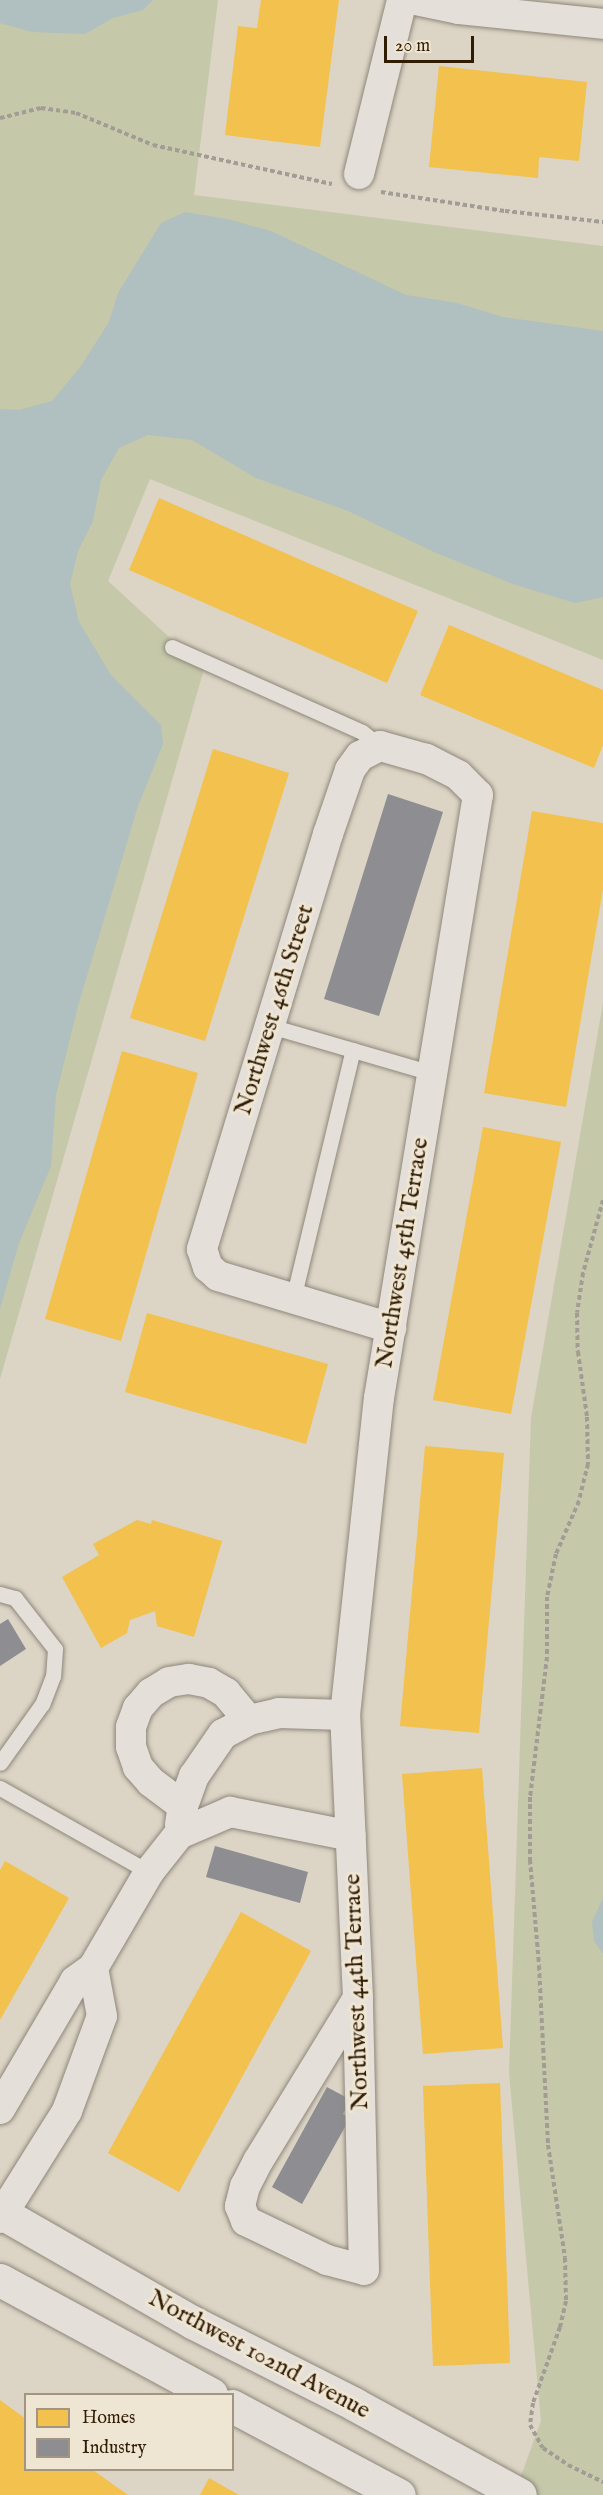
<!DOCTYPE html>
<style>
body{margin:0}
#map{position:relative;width:603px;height:2495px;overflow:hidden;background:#dcd4c5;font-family:"IM FELL English",serif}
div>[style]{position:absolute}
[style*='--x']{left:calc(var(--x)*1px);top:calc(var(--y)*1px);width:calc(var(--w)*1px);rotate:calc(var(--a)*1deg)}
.green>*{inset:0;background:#c5c8a9}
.water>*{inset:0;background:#b0bfbf}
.homes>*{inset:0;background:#f2c14e}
.industry>*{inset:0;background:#8d8d92}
.path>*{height:4px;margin-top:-2px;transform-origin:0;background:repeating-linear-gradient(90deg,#a19c94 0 4.5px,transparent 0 7.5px)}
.roads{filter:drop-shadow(0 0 2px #8e877b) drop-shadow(0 0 2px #8e877b)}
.lane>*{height:15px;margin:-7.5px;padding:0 7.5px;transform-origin:7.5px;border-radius:7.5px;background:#e4e0d9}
.street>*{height:30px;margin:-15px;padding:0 15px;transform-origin:15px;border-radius:15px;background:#e4e0d9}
.secondary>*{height:33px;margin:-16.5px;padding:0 16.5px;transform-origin:16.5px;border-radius:16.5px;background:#e4e0d9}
span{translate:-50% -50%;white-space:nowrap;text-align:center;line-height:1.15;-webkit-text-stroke:6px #efe5d3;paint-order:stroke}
.street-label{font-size:24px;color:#301c02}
.legend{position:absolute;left:24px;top:2393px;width:210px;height:78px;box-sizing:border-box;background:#efe5d3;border:2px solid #a3957f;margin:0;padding:8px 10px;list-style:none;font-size:18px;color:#301c02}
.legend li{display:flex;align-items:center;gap:12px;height:30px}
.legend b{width:30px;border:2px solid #a3957f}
.scale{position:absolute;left:384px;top:36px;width:90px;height:27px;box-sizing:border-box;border:3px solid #301c02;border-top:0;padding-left:8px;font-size:18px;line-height:21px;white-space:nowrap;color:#301c02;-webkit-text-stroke:4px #efe5d3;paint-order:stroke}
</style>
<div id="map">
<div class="green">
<div style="clip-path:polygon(0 0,218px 0,194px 195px,603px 246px,603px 660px,150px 479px,108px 581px,204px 669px,0 1379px)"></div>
<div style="clip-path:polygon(603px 1003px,603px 2495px,514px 2495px,541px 2421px,509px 2073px,531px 1418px)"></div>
</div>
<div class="water">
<div style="clip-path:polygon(0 0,153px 0,143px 10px,113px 18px,85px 34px,32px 32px,0 23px)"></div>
<div style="clip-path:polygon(185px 212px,227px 219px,271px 231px,406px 295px,457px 303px,503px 317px,603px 331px,603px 597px,575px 603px,513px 584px,434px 552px,348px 511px,256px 478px,192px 440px,148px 435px,119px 448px,101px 480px,93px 521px,78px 551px,70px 584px,79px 622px,111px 675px,161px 725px,163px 744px,138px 806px,78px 1006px,56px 1095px,51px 1166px,19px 1243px,0 1309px,0 409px,19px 410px,52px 401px,81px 366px,109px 322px,118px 293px,161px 223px)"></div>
<div style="clip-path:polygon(603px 1898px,603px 1954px,594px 1941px,592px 1922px)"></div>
</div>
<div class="homes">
<div style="clip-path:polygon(261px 0,339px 0,320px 147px,225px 135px,238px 26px,257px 28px)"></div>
<div style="clip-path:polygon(439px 66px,587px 82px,579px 161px,539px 157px,538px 178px,429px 167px)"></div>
<div style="clip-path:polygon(159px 498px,418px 611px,387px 683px,129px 570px)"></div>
<div style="clip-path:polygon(449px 625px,603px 690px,603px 745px,594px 768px,420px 695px)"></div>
<div style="clip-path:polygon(213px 749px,289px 773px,205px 1041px,130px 1018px)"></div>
<div style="clip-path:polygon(532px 811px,603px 823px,603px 889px,566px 1107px,484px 1093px)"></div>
<div style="clip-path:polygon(122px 1051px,198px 1073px,121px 1341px,45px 1319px)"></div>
<div style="clip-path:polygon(483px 1127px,561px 1142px,511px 1414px,433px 1400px)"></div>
<div style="clip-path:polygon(147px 1313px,328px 1364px,306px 1444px,125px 1392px)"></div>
<div style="clip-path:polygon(425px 1446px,504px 1453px,479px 1733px,400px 1726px)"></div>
<div style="clip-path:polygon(137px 1520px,151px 1524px,152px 1520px,222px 1541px,194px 1637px,157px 1626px,155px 1611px,130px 1620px,127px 1633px,101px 1648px,62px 1577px,99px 1555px,93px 1544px)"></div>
<div style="clip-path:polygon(482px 1768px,503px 2048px,423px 2054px,402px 1774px)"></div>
<div style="clip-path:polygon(5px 1861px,69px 1898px,0 2020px,0 1870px)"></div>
<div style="clip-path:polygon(241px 1912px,311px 1951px,179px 2192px,108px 2153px)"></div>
<div style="clip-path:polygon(500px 2083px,510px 2363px,433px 2366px,423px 2086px)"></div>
<div style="clip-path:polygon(0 2400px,26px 2419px,26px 2470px,93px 2470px,128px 2495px,0 2495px)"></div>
<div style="clip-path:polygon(209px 2478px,239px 2495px,200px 2495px)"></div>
</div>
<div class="industry">
<div style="clip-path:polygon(388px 794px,443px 812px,379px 1016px,324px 999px)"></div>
<div style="clip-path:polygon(8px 1619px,26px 1649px,0 1666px,0 1624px)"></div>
<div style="clip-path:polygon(215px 1846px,308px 1872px,300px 1903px,206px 1877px)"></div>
<div style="clip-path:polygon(327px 2087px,351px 2100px,343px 2114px,350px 2118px,302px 2204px,272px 2187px)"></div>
</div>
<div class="path">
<div style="--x:0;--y:118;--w:42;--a:-13.7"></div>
<div style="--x:41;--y:108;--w:35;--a:8"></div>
<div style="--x:76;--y:113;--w:83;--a:22.6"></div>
<div style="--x:153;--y:145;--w:183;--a:12.3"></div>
<div style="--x:381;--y:192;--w:125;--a:8.7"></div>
<div style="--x:505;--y:211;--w:99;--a:6.4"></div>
<div style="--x:603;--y:1200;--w:76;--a:105.3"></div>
<div style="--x:583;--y:1273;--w:40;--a:98.5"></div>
<div style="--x:577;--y:1313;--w:39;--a:89"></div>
<div style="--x:578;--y:1352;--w:66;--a:82.1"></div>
<div style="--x:587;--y:1417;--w:47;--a:88.8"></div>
<div style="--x:588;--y:1464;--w:38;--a:104"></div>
<div style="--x:579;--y:1501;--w:58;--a:113.5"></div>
<div style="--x:556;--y:1554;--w:44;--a:101.8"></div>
<div style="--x:547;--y:1597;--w:60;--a:90"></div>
<div style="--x:547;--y:1657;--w:141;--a:96.9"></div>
<div style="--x:530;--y:1797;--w:63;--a:90"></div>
<div style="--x:530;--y:1860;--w:106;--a:85.1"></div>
<div style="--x:539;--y:1966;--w:179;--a:87.1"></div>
<div style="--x:548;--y:2145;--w:114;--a:81.4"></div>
<div style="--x:565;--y:2258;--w:43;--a:88.7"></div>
<div style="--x:566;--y:2301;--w:27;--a:103"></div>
<div style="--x:560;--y:2327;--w:81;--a:109.6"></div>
<div style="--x:533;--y:2403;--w:22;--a:98"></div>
<div style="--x:530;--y:2425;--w:26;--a:61"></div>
<div style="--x:543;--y:2448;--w:30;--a:34"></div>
<div style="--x:568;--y:2465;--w:39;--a:26"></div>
</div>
<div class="roads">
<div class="lane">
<div style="--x:172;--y:647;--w:208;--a:24.1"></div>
<div style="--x:362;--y:732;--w:23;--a:38"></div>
<div style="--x:270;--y:1026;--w:169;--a:16.2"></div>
<div style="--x:293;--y:1299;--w:256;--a:-76.5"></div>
<div style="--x:0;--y:1594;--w:16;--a:15"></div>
<div style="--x:15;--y:1598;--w:65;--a:51.9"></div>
<div style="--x:55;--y:1649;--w:27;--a:94"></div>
<div style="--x:53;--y:1676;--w:30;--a:111"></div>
<div style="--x:42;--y:1704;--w:72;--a:125.4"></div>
<div style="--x:0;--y:1788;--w:171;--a:29.4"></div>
</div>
<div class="street">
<div style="--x:416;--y:0;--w:44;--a:11.8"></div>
<div style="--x:459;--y:9;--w:145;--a:5.9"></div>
<div style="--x:359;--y:174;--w:179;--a:-76.1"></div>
<div style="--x:183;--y:1806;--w:40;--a:-143"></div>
<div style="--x:151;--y:1782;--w:20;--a:-131"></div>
<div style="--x:138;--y:1767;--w:21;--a:-109"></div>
<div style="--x:131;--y:1747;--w:20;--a:-90"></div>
<div style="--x:131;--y:1727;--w:20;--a:-70"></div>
<div style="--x:138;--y:1708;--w:20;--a:-49"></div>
<div style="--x:151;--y:1693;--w:21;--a:-31"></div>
<div style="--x:169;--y:1682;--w:20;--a:-9"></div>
<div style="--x:189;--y:1679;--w:20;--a:11"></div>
<div style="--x:209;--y:1683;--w:20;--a:30"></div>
<div style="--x:226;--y:1693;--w:35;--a:50"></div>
<div style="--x:180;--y:1824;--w:18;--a:-81"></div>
<div style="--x:183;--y:1806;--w:32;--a:-70"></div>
<div style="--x:194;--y:1776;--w:51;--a:-55.4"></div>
<div style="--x:223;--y:1734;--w:30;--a:-28"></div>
<div style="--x:249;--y:1720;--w:31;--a:-13"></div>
<div style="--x:279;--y:1713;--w:66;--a:1.7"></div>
<div style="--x:358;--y:1998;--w:191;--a:121.5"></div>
<div style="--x:258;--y:2161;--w:28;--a:117"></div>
<div style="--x:245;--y:2186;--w:21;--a:104"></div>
<div style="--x:240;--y:2206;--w:16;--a:68"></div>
<div style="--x:246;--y:2221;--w:90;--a:25.7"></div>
<div style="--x:327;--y:2260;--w:38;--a:15"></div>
<div style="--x:364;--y:2270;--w:272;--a:-91.3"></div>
<div style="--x:358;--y:1998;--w:283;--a:-92.6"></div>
<div style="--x:345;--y:1715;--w:319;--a:-83.9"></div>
<div style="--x:379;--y:1398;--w:611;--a:-80.68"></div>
<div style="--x:478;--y:795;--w:28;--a:-135"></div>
<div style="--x:458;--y:775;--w:36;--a:-153"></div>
<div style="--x:426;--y:759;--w:48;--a:-164.2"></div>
<div style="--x:380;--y:746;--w:22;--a:153"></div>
<div style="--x:360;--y:756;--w:17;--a:126"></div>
<div style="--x:350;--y:770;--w:68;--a:109"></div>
<div style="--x:328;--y:834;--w:434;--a:106.9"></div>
<div style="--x:202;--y:1249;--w:19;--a:72"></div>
<div style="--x:208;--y:1267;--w:13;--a:42"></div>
<div style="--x:218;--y:1276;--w:181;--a:16.7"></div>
<div style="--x:0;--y:2109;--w:148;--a:-59.6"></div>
<div style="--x:75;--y:1981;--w:22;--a:-36"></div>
<div style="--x:93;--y:1968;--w:111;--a:-59.7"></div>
<div style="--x:149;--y:1872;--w:48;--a:-51.7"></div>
<div style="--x:179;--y:1834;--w:56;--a:-23.3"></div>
<div style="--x:230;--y:1812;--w:123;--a:11.2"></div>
<div style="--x:0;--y:2218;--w:126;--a:-57.9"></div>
<div style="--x:67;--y:2111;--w:101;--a:-69.8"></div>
<div style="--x:102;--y:2016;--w:49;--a:-100.6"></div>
</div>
<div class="secondary">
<div style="--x:0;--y:2212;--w:221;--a:29.8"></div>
<div style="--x:192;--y:2322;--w:182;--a:26.8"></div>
<div style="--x:354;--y:2404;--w:189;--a:28.7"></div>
<div style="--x:0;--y:2280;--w:240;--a:28.4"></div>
<div style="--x:232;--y:2406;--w:189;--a:28.1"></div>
</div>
</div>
<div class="street-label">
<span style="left:275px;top:1010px;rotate:-73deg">Northwest 46th Street</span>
<span style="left:403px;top:1253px;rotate:-81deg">Northwest 45th Terrace</span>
<span style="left:357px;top:1992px;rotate:-92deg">Northwest 44th Terrace</span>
<span style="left:259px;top:2355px;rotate:28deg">Northwest 102nd Avenue</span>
</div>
<ul class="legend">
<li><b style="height:16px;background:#f2c14e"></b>Homes</li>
<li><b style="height:16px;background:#8d8d92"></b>Industry</li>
</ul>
<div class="scale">20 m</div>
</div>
